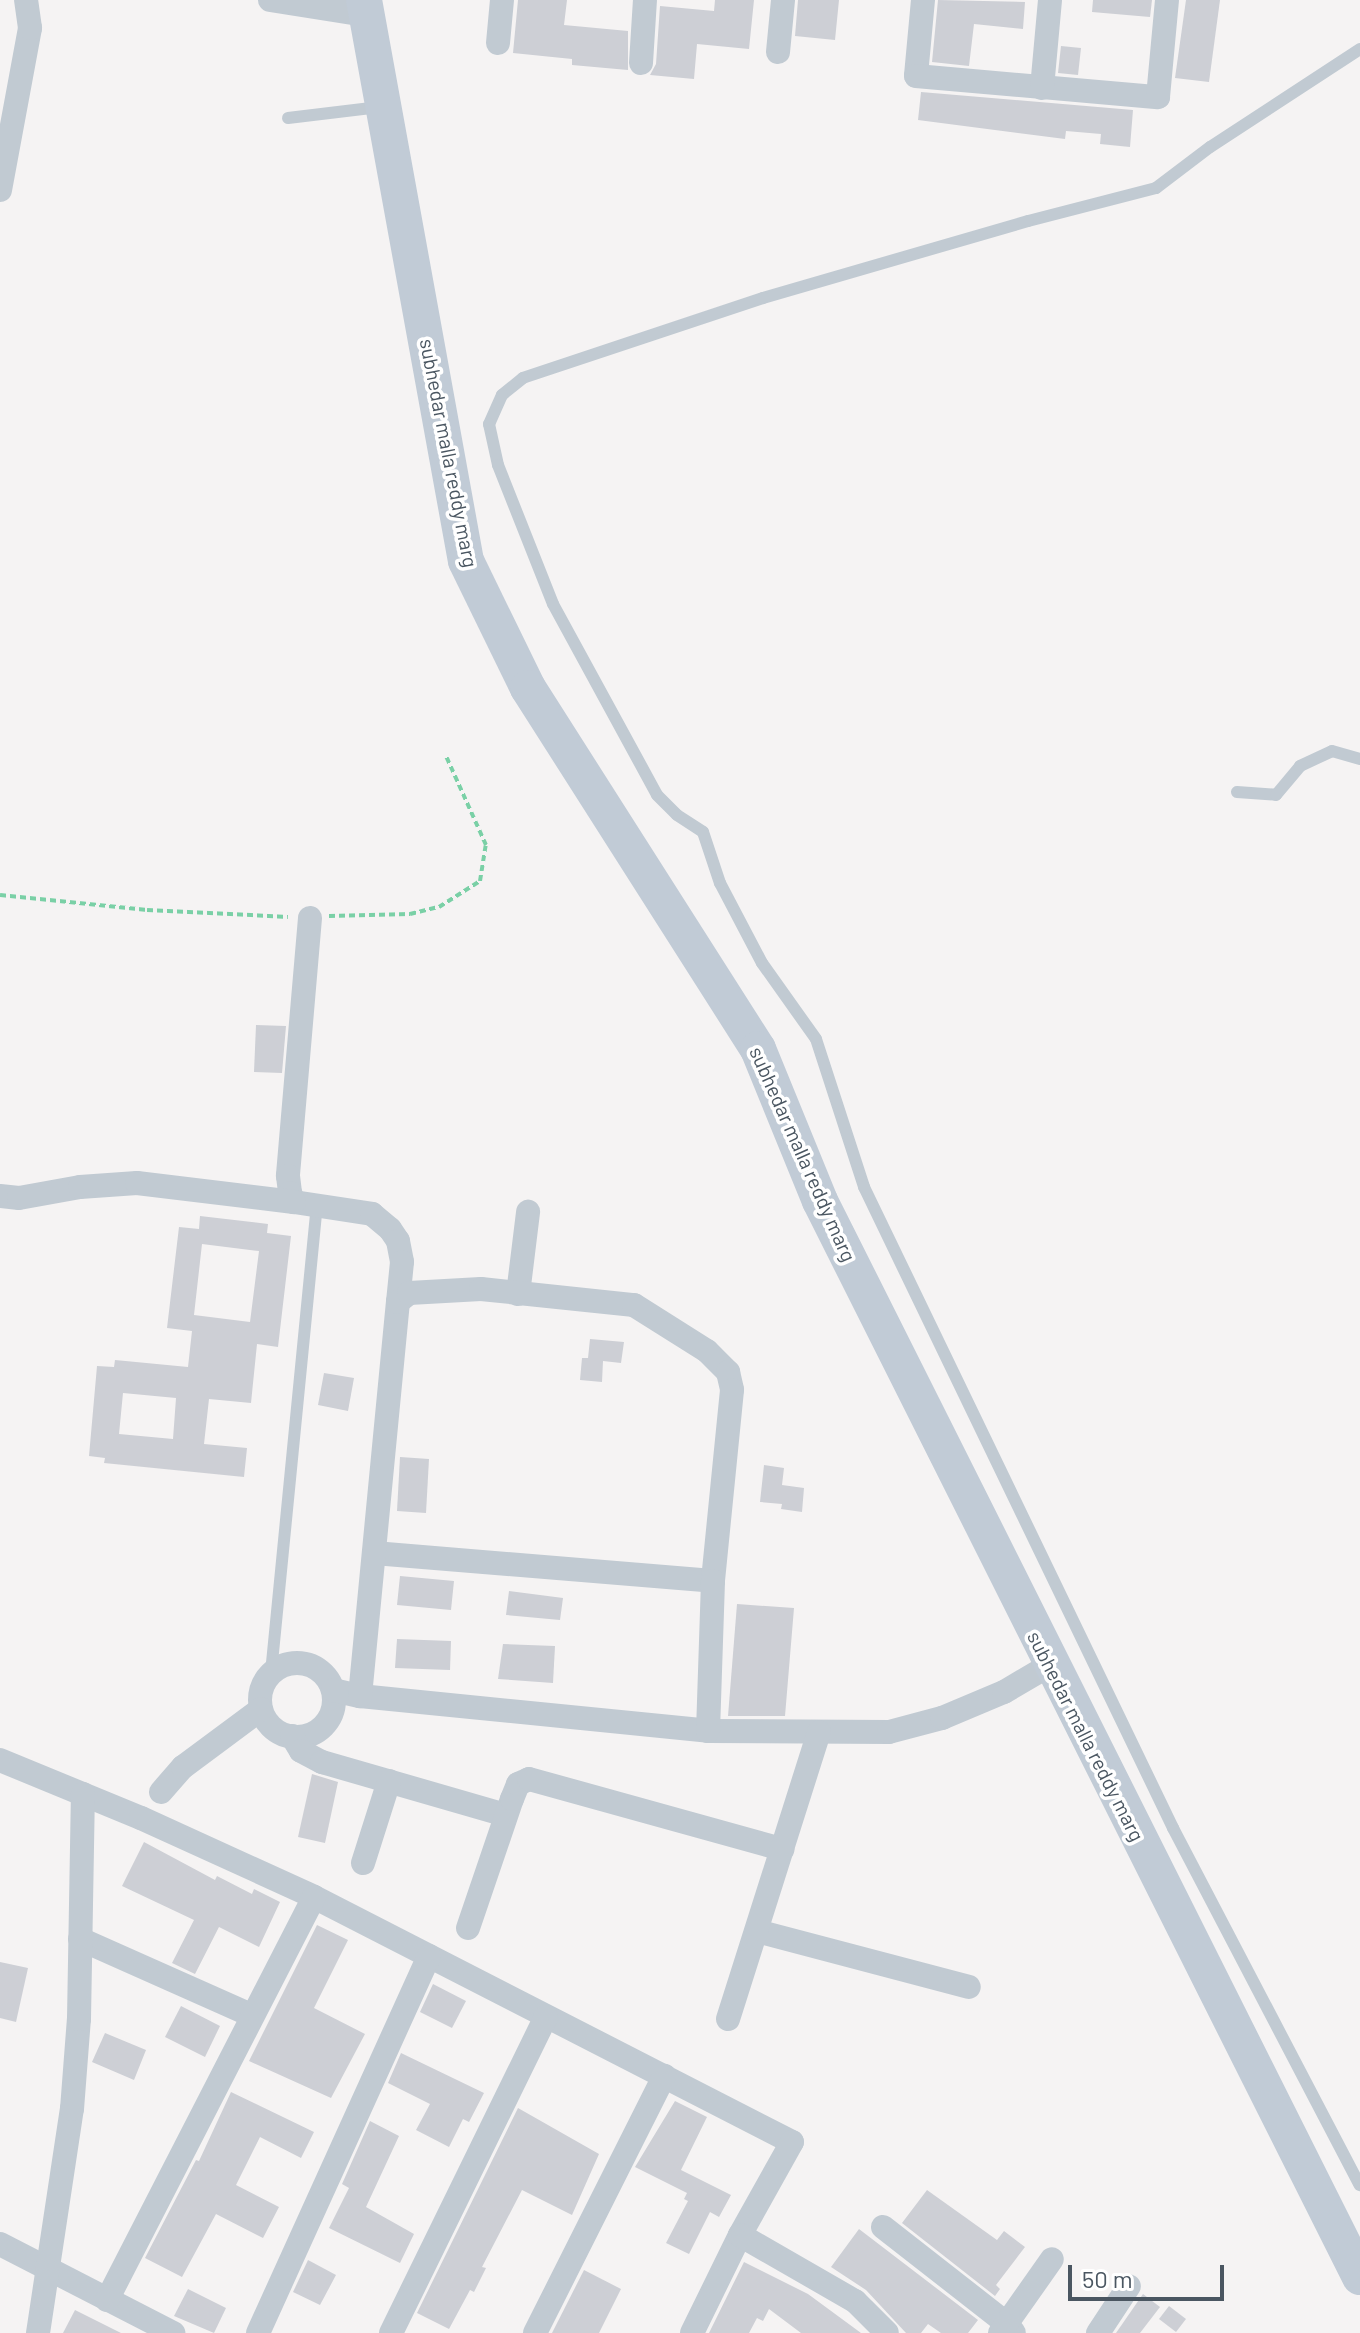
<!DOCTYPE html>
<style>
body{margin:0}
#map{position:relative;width:1360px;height:2333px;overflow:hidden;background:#f5f3f3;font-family:Barlow,sans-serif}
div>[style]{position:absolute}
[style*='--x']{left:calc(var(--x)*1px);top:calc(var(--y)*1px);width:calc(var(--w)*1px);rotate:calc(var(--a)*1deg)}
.building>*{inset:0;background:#cdcfd5}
.path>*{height:4px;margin-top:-2px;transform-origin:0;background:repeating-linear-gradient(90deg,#7ad0a6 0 6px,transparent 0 10px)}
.service>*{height:12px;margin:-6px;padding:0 6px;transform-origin:6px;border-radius:6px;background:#c1cad2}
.minor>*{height:24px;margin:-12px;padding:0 12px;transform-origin:12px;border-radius:12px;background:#c1cad2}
.minor>.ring{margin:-12px;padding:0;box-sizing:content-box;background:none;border:24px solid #c1cad2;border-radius:50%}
.secondary>*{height:36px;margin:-18px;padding:0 18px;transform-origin:18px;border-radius:18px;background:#c1cbd6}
span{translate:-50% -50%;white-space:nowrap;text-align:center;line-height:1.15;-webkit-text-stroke:7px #fff;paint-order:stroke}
.street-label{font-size:20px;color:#4a5661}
.scale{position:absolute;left:1068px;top:2265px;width:156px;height:36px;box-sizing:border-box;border:4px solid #4a5661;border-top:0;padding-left:10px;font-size:24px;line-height:28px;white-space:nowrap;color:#4a5661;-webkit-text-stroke:6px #fff;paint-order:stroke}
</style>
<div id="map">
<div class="building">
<div style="clip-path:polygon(518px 0,567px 0,564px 25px,628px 31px,628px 70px,572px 65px,572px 59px,513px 53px)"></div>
<div style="clip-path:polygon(715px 0,754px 0,749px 49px,697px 44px,694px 79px,650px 75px,656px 64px,660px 6px,714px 11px)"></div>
<div style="clip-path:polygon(798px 0,839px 0,835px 40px,795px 36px)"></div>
<div style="clip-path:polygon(938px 0,1025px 2px,1023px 29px,974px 24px,969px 66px,932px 62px)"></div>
<div style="clip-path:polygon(1093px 0,1152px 0,1150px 17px,1092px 12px)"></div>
<div style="clip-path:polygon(1186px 0,1220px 0,1209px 82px,1175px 78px)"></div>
<div style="clip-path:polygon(1061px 46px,1081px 48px,1078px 75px,1058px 73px)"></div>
<div style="clip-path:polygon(921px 92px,1133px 110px,1130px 147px,1100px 144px,1101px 134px,1066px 131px,1065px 139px,918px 120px)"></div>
<div style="clip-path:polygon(256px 1025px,286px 1026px,282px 1073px,254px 1072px)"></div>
<div style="clip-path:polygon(evenodd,200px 1216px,268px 1224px,267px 1233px,291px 1236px,278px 1347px,257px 1344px,251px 1403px,209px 1399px,204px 1444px,247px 1448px,244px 1477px,104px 1463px,105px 1458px,89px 1456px,97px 1366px,114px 1367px,115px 1360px,188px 1367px,192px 1331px,167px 1328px,179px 1227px,199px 1229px,200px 1216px,202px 1244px,259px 1251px,250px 1322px,194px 1315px,202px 1244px,200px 1216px,123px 1393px,176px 1398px,173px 1439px,119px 1434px,123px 1393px)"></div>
<div style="clip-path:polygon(590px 1339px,624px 1342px,621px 1363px,603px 1361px,602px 1382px,580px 1380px,582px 1358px,588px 1358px)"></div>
<div style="clip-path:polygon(324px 1373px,354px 1378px,348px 1411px,318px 1405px)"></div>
<div style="clip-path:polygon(400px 1457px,429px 1459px,426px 1513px,397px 1511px)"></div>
<div style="clip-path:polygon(764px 1465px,784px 1468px,782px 1485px,804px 1488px,802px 1512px,781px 1509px,782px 1504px,760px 1502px)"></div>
<div style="clip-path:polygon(400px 1576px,454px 1581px,451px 1610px,397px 1605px)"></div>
<div style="clip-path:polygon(509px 1591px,563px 1598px,560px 1620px,506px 1615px)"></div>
<div style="clip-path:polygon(737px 1604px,794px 1608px,785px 1716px,728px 1716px)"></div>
<div style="clip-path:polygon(397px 1639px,451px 1641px,450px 1670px,395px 1668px)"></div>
<div style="clip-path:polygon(503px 1644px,555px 1646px,553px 1683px,498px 1679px)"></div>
<div style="clip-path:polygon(312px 1774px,338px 1782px,325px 1843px,298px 1837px)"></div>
<div style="clip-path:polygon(144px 1842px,215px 1880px,217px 1876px,252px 1894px,254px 1889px,280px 1902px,259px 1947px,219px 1927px,195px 1974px,172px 1963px,194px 1920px,122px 1886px)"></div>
<div style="clip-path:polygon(317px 1925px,348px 1940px,314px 2008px,365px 2034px,331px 2098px,249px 2061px)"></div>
<div style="clip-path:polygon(0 1962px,28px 1968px,16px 2022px,0 2018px)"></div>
<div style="clip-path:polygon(433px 1984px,466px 2001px,452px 2028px,420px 2012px)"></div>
<div style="clip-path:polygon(181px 2006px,220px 2026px,205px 2057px,165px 2037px)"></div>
<div style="clip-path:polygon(105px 2033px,146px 2050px,134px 2080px,92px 2062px)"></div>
<div style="clip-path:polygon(401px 2053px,484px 2093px,469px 2122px,463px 2119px,449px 2147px,416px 2130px,430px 2104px,388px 2083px)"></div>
<div style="clip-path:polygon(231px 2092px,314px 2132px,301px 2158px,260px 2137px,236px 2185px,279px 2207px,263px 2238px,216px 2214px,182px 2277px,145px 2258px,196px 2160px,199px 2161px)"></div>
<div style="clip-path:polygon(675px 2101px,707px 2117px,681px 2170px,731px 2195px,719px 2217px,710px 2212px,689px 2254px,666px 2243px,688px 2201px,684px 2199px,687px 2193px,635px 2167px)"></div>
<div style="clip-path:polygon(518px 2108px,599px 2154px,572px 2215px,522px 2190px,482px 2267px,486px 2268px,474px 2292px,470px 2290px,449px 2329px,417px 2313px)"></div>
<div style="clip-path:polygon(370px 2121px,399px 2136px,366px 2207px,414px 2234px,400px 2263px,329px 2228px,349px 2188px,342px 2184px)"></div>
<div style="clip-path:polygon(927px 2190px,997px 2240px,1004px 2231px,1025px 2247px,996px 2285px,1000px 2289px,995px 2296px,902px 2223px)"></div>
<div style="clip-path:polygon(859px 2229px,978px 2320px,968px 2333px,941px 2333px,928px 2324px,921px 2333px,906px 2333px,866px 2290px,831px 2267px)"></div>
<div style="clip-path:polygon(308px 2260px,336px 2275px,320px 2305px,293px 2292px)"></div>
<div style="clip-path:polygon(744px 2262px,808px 2294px,861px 2333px,801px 2333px,769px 2309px,763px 2321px,757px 2318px,749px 2333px,709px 2333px)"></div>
<div style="clip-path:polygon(584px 2270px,621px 2289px,599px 2333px,552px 2333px)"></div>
<div style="clip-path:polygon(188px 2289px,226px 2308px,214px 2333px,174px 2316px)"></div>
<div style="clip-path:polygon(1143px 2294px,1160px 2307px,1140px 2333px,1116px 2333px)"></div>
<div style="clip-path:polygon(1169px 2306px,1186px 2319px,1176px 2332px,1159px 2319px)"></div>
<div style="clip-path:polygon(75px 2310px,121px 2333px,63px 2333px)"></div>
</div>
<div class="path">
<div style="--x:0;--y:895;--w:148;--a:5.8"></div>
<div style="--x:147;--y:910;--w:141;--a:2.8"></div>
<div style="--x:329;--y:916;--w:81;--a:-1.4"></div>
<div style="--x:410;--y:914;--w:30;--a:-14"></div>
<div style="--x:439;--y:907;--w:49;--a:-32.4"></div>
<div style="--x:480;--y:881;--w:36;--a:-81"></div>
<div style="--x:486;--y:845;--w:98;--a:-114.2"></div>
</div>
<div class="service">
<div style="--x:1360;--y:49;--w:179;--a:146.8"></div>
<div style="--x:1210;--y:147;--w:68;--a:142.8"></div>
<div style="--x:1156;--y:188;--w:132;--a:165.5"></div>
<div style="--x:1028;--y:221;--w:276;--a:163.8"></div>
<div style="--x:763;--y:298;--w:253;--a:161.6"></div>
<div style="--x:523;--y:378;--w:27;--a:141"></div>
<div style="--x:502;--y:395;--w:32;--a:114"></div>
<div style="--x:489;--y:424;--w:42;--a:77.6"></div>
<div style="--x:498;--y:465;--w:149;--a:68.4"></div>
<div style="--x:553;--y:604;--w:217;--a:61.4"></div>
<div style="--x:657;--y:795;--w:28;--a:45"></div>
<div style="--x:677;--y:815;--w:31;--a:33"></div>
<div style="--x:703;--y:832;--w:54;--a:71.6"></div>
<div style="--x:720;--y:883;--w:90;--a:62.3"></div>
<div style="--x:762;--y:963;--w:93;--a:54.6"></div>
<div style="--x:816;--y:1039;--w:156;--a:72"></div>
<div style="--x:864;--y:1187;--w:712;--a:64.26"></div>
<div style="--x:1173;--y:1828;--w:403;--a:62.4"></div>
<div style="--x:288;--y:118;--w:92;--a:-6.9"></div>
<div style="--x:1237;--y:792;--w:39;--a:4"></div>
<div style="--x:1276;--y:795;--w:38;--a:-50"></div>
<div style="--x:1300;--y:766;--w:35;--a:-25"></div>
<div style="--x:1332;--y:751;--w:29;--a:16"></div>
<div style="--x:271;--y:1673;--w:470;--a:-84.4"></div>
</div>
<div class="minor">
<div style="--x:270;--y:0;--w:96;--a:9"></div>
<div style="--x:923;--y:0;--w:76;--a:95.3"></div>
<div style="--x:916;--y:76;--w:243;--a:5"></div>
<div style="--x:1158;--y:97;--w:97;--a:-84.7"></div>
<div style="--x:498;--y:43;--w:43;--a:-84.7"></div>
<div style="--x:778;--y:52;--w:52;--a:-84.5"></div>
<div style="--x:641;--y:63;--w:63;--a:-86.4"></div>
<div style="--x:1042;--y:88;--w:88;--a:-84.8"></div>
<div style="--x:0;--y:190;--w:165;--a:-79.5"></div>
<div style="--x:30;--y:28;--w:28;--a:-98"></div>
<div style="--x:310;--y:918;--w:259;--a:94.9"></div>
<div style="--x:288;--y:1176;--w:17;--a:83"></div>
<div style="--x:290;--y:1193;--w:10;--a:66"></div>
<div style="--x:294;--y:1202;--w:79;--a:8.7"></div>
<div style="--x:372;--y:1214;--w:23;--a:40"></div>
<div style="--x:390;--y:1229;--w:14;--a:56"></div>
<div style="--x:398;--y:1241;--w:21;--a:79"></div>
<div style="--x:402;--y:1262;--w:40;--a:95.7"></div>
<div style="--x:0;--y:1196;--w:19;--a:6"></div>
<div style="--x:19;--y:1198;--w:62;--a:-10.2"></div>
<div style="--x:80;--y:1187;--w:57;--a:-4"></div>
<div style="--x:137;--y:1183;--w:158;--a:6.9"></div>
<div style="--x:518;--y:1294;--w:83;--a:-83"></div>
<div style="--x:374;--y:1553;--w:340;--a:4.7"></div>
<div class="ring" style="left:260px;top:1663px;width:50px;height:50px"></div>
<div style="--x:333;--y:1690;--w:28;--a:13"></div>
<div style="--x:360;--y:1696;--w:350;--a:5.7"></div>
<div style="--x:708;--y:1731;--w:181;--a:0.3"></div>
<div style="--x:889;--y:1732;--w:55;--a:-14.8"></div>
<div style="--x:942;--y:1718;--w:67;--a:-22.8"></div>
<div style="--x:1004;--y:1692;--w:53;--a:-30.4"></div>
<div style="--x:360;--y:1696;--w:396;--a:-84.5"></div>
<div style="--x:398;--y:1302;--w:14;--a:-39"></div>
<div style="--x:409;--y:1293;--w:72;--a:-3.2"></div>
<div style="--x:481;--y:1289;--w:154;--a:6"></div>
<div style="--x:634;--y:1305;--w:86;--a:32.2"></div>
<div style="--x:707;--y:1351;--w:30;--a:45"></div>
<div style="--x:728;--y:1372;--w:18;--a:77"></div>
<div style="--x:732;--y:1390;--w:192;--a:95.7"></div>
<div style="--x:713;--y:1581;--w:150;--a:91.9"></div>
<div style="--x:292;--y:1736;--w:17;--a:59"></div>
<div style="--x:301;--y:1751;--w:24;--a:28"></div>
<div style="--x:322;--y:1762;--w:191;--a:16.1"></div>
<div style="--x:0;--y:1760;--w:152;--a:22.4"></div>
<div style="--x:141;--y:1818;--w:190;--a:24.5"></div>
<div style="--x:314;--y:1897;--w:537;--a:27.14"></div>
<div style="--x:792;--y:2142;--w:107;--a:119.2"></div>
<div style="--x:740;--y:2235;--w:109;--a:116.1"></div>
<div style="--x:161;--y:1792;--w:33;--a:-49"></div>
<div style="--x:183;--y:1767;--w:97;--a:-36.6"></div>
<div style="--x:363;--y:1863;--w:86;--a:-72.4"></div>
<div style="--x:468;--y:1928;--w:136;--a:-71.2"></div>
<div style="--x:512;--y:1799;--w:16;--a:-68"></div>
<div style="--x:518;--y:1784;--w:12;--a:-24"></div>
<div style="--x:529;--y:1779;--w:263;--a:15.5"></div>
<div style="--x:757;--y:1931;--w:219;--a:14.8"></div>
<div style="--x:80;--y:1939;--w:187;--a:24"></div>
<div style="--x:728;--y:2019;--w:301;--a:-72.4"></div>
<div style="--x:883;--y:2227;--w:157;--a:38"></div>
<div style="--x:1007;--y:2324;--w:11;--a:52"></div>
<div style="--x:740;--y:2235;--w:133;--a:29.9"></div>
<div style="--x:855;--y:2301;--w:45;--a:45"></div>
<div style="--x:0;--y:2244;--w:195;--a:27.2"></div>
<div style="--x:107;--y:2300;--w:453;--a:-62.8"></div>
<div style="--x:38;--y:2333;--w:227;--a:-81.4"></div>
<div style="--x:72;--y:2109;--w:90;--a:-85.6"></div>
<div style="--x:79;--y:2019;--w:225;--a:-89"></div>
<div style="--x:258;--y:2333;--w:414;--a:-65.6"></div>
<div style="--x:391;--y:2333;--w:352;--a:-63.9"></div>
<div style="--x:535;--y:2333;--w:288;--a:-63.3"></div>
<div style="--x:1000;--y:2333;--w:90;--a:-54.9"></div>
<div style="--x:1098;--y:2333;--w:56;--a:-56.6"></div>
</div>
<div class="secondary">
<div style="--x:364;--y:0;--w:570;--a:79.7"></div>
<div style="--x:466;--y:561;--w:141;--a:64"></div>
<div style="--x:528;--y:688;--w:428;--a:57.5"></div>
<div style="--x:758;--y:1049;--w:164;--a:67.8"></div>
<div style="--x:820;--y:1201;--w:1204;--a:63.35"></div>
</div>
<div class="street-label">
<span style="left:449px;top:453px;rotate:79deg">subhedar malla reddy marg</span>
<span style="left:803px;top:1154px;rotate:66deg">subhedar malla reddy marg</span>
<span style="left:1086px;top:1736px;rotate:63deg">subhedar malla reddy marg</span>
</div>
<div class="scale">50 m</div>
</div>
